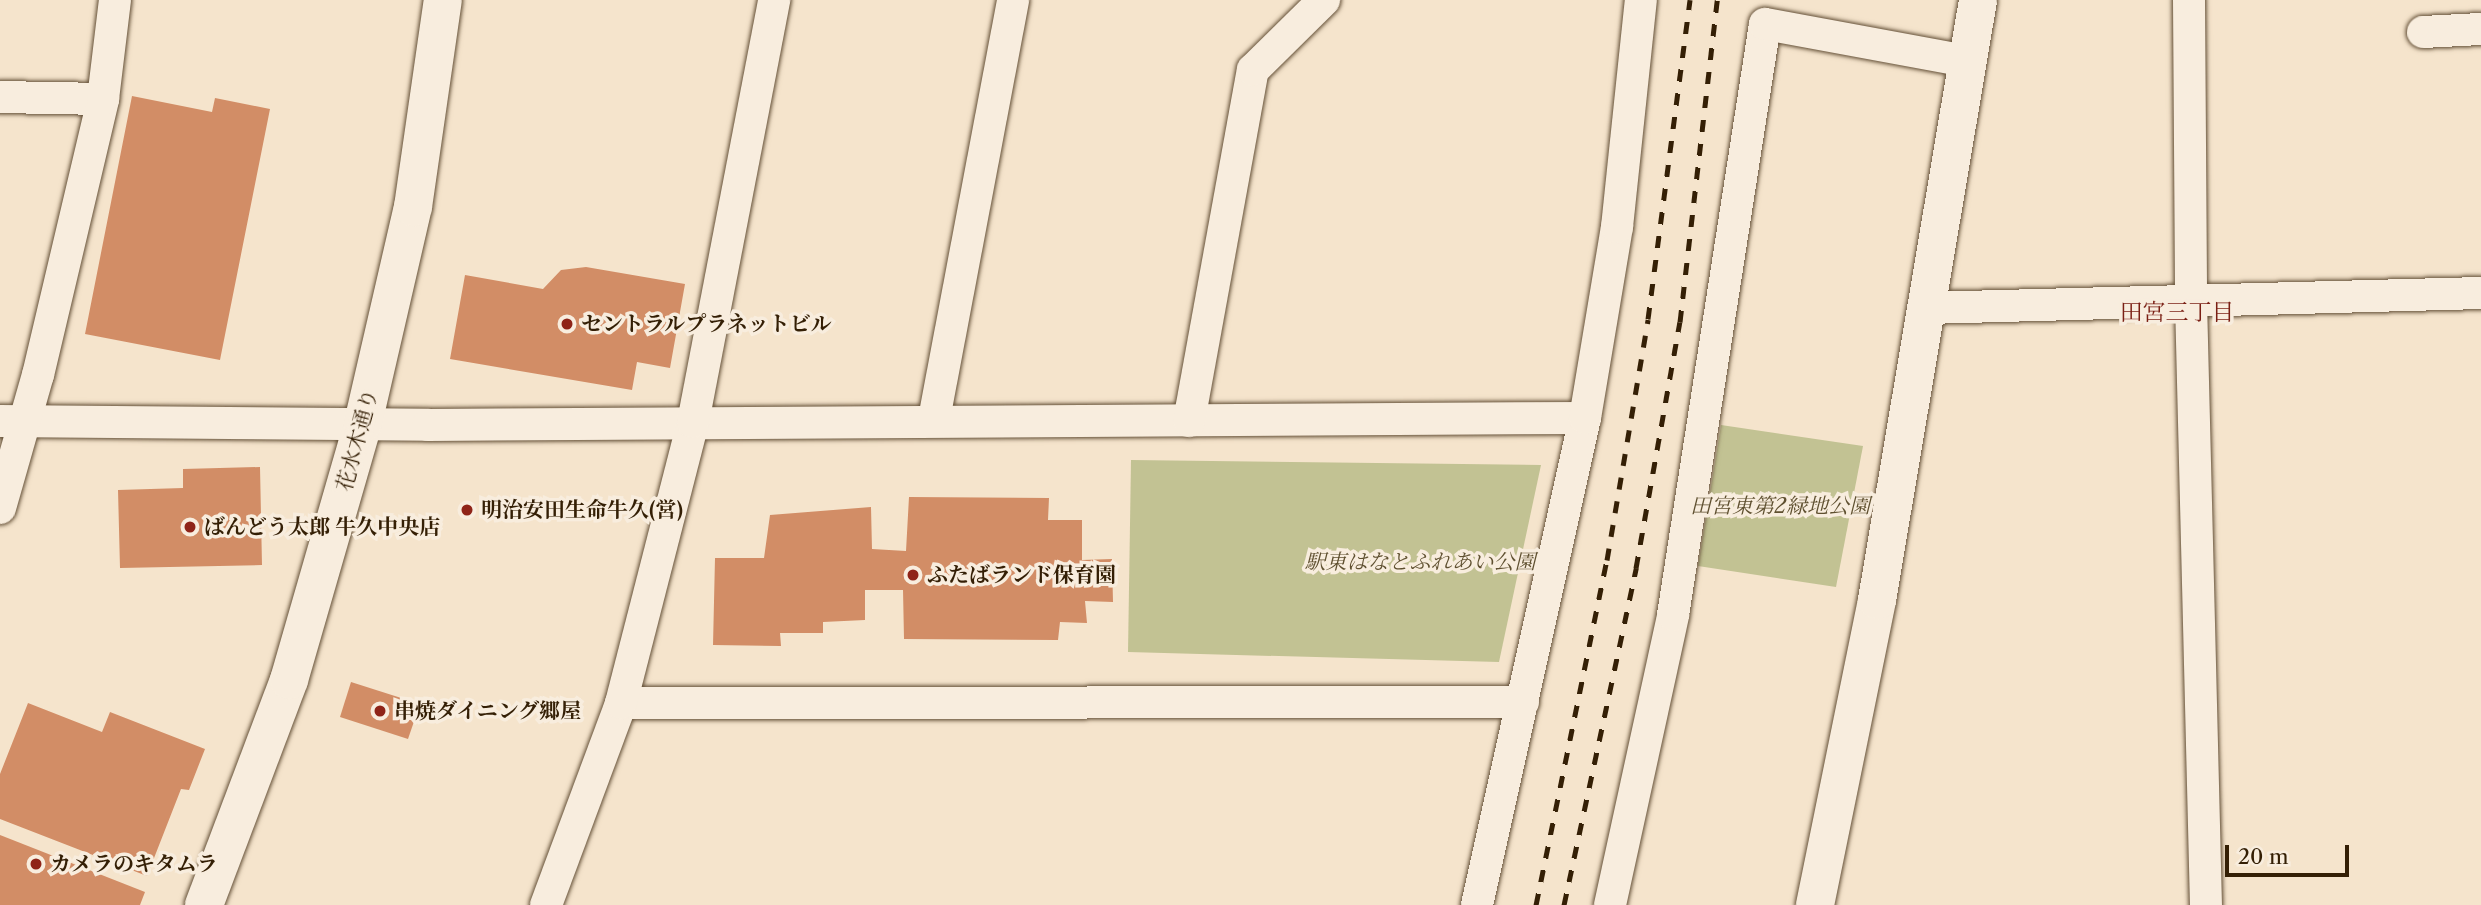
<!DOCTYPE html>
<meta charset="utf-8">
<style>
body{margin:0}
#map{position:relative;width:2481px;height:905px;overflow:hidden;background:#f5e4cc;font-family:"Libre Caslon Text","Noto Serif JP",serif}
div>[style]{position:absolute}
[style*='--x']{left:calc(var(--x)*1px);top:calc(var(--y)*1px);width:calc(var(--w)*1px);rotate:calc(var(--a)*1deg)}
.green>*{inset:0;background:#c2c293}
.building>*{inset:0;background:#d28d66}
.roads{filter:drop-shadow(0 0 2px #645037) drop-shadow(0 0 2px #645037)}
.minor>*{height:32px;margin:-16px;padding:0 16px;transform-origin:16px;border-radius:16px;background:#f8edde}
.tertiary>*{height:38px;margin:-19px;padding:0 19px;transform-origin:19px;border-radius:19px;background:#f8edde}
.rail>*{height:5px;margin-top:-2.5px;transform-origin:0;background:repeating-linear-gradient(90deg,#341f05 0 12px,transparent 0 24px)}
.dots>*{width:19px;height:19px;translate:-50% -50%;box-sizing:border-box;border:4px solid #f8edde;border-radius:50%}
span{translate:-50% -50%;white-space:nowrap;text-align:center;line-height:1.15;-webkit-text-stroke:7px #f8edde;paint-order:stroke}
.poi-label{font-size:21px;color:#341f05;font-weight:700}
.left{translate:0 -50%;text-align:left}
.street-label{font-size:21px;color:#341f05}
.park-label{font-size:21px;color:#5f5030;font-style:italic}
.neighbourhood-label{font-size:23px;color:#7a1f14}
.scale{position:absolute;left:2225px;top:845px;width:124px;height:32px;box-sizing:border-box;border:4px solid #341f05;border-top:0;padding-left:9px;font-size:21px;line-height:24px;white-space:nowrap;color:#341f05;-webkit-text-stroke:5px #f8edde;paint-order:stroke}
</style>
<div id="map">
<div class="green">
<div style="clip-path:polygon(1721px 425px,1863px 446px,1836px 587px,1698px 566px)"></div>
<div style="clip-path:polygon(1131px 460px,1541px 465px,1499px 662px,1128px 652px)"></div>
</div>
<div class="building">
<div style="clip-path:polygon(132px 96px,212px 112px,215px 98px,270px 109px,220px 360px,85px 334px)"></div>
<div style="clip-path:polygon(586px 267px,685px 284px,670px 368px,637px 362px,632px 390px,450px 359px,465px 275px,543px 289px,561px 270px)"></div>
<div style="clip-path:polygon(260px 467px,262px 565px,120px 568px,118px 490px,183px 488px,183px 469px)"></div>
<div style="clip-path:polygon(909px 497px,1049px 498px,1048px 520px,1082px 520px,1082px 560px,1112px 559px,1113px 602px,1085px 601px,1087px 623px,1060px 622px,1058px 640px,904px 639px,903px 590px,865px 590px,865px 620px,823px 622px,823px 633px,780px 633px,781px 646px,713px 645px,715px 558px,764px 558px,770px 515px,871px 507px,872px 549px,906px 551px)"></div>
<div style="clip-path:polygon(351px 682px,420px 704px,408px 739px,340px 717px)"></div>
<div style="clip-path:polygon(28px 703px,102px 732px,110px 712px,205px 749px,189px 790px,181px 789px,147px 876px,0 819px,0 774px)"></div>
<div style="clip-path:polygon(0 835px,145px 892px,140px 905px,0 905px)"></div>
</div>
<div class="roads">
<div class="minor">
<div style="--x:2189;--y:0;--w:301;--a:89.6"></div>
<div style="--x:2191;--y:301;--w:604;--a:88.58"></div>
<div style="--x:2423;--y:32;--w:58;--a:-3"></div>
<div style="--x:0;--y:97;--w:103;--a:1.1"></div>
<div style="--x:1927;--y:308;--w:554;--a:-1.55"></div>
<div style="--x:934;--y:419;--w:426;--a:-79.3"></div>
<div style="--x:0;--y:421;--w:428;--a:0.5"></div>
<div style="--x:428;--y:425;--w:1157;--a:-0.35"></div>
<div style="--x:1189;--y:421;--w:357;--a:-79.7"></div>
<div style="--x:1253;--y:70;--w:100;--a:-44.6"></div>
<div style="--x:0;--y:508;--w:138;--a:-74.1"></div>
<div style="--x:38;--y:375;--w:284;--a:-76.7"></div>
<div style="--x:103;--y:99;--w:100;--a:-83.1"></div>
<div style="--x:621;--y:703;--w:902;--a:-0.06"></div>
<div style="--x:546;--y:905;--w:215;--a:-69.6"></div>
<div style="--x:621;--y:703;--w:290;--a:-75.6"></div>
<div style="--x:693;--y:422;--w:430;--a:-79.1"></div>
<div style="--x:1477;--y:905;--w:499;--a:-77.5"></div>
<div style="--x:1585;--y:418;--w:194;--a:-80.5"></div>
<div style="--x:1617;--y:227;--w:228;--a:-84"></div>
<div style="--x:1610;--y:905;--w:297;--a:-77.7"></div>
<div style="--x:1673;--y:615;--w:598;--a:-81.15"></div>
<div style="--x:1765;--y:24;--w:205;--a:10.4"></div>
</div>
<div class="tertiary">
<div style="--x:204;--y:905;--w:241;--a:-69.3"></div>
<div style="--x:289;--y:680;--w:267;--a:-73.9"></div>
<div style="--x:363;--y:423;--w:222;--a:-77"></div>
<div style="--x:413;--y:207;--w:209;--a:-81.8"></div>
<div style="--x:1815;--y:905;--w:311;--a:-78.5"></div>
<div style="--x:1877;--y:600;--w:608;--a:-80.44"></div>
</div>
</div>
<div class="rail">
<div style="--x:1536;--y:905;--w:352;--a:-78.4"></div>
<div style="--x:1607;--y:560;--w:244;--a:-80.3"></div>
<div style="--x:1648;--y:319;--w:322;--a:-82.5"></div>
<div style="--x:1564;--y:905;--w:345;--a:-77.9"></div>
<div style="--x:1636;--y:568;--w:250;--a:-79.9"></div>
<div style="--x:1680;--y:322;--w:324;--a:-83.4"></div>
</div>
<div class="dots">
<div style="left:567px;top:324px;background:#8f2418"></div>
<div style="left:467px;top:510px;background:#8f2418"></div>
<div style="left:190px;top:527px;background:#8f2418"></div>
<div style="left:913px;top:575px;background:#8f2418"></div>
<div style="left:380px;top:711px;background:#8f2418"></div>
<div style="left:36px;top:864px;background:#8f2418"></div>
</div>
<div class="poi-label">
<span class="left" style="left:581px;top:324px">セントラルプラネットビル</span>
<span class="left" style="left:481px;top:510px">明治安田生命牛久(営)</span>
<span class="left" style="left:204px;top:527px">ばんどう太郎 牛久中央店</span>
<span class="left" style="left:927px;top:575px">ふたばランド保育園</span>
<span class="left" style="left:394px;top:711px">串焼ダイニング郷屋</span>
<span class="left" style="left:50px;top:864px">カメラのキタムラ</span>
</div>
<div class="street-label">
<span style="left:357px;top:440px;rotate:-75deg">花水木通り</span>
</div>
<div class="park-label">
<span style="left:1780px;top:506px">田宮東第2緑地公園</span>
<span style="left:1420px;top:562px">駅東はなとふれあい公園</span>
</div>
<div class="neighbourhood-label">
<span style="left:2177px;top:312px">田宮三丁目</span>
</div>
<div class="scale">20 m</div>
</div>
